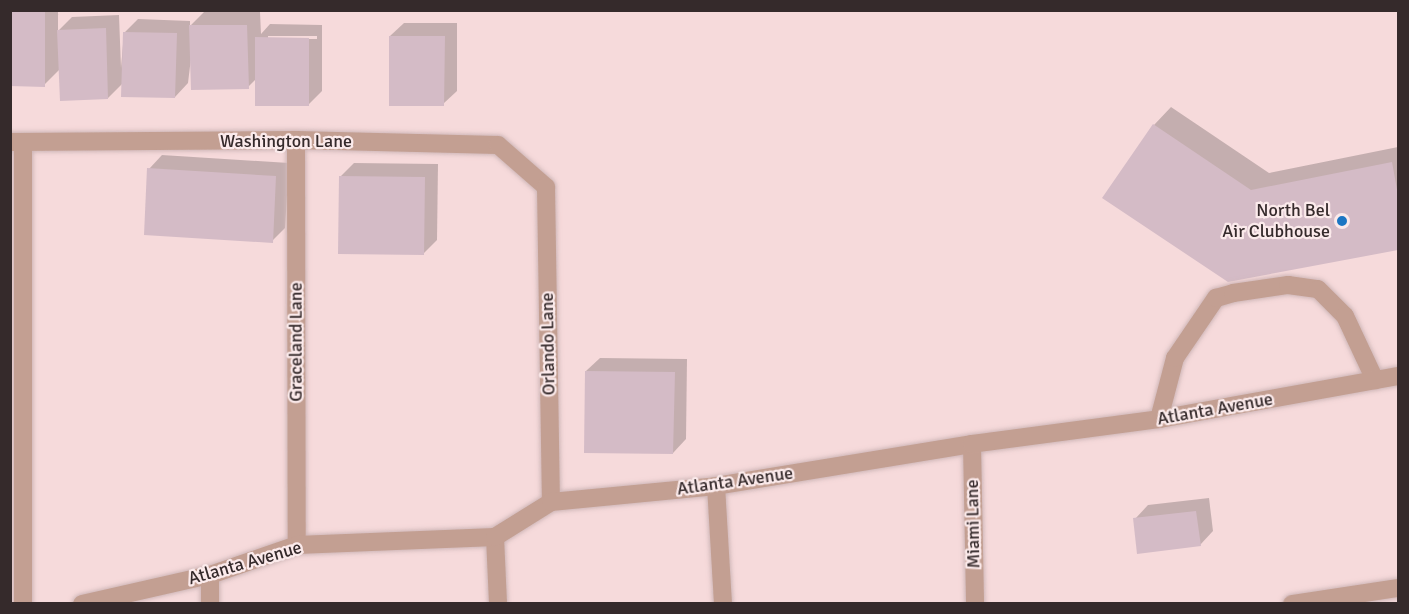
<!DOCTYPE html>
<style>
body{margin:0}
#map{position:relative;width:1409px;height:614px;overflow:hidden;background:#f6dadb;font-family:Signika,sans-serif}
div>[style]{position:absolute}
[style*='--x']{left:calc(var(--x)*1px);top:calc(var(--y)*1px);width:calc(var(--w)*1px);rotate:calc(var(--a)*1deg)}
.shadow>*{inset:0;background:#0003}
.building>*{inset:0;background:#d4bbc6}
.roads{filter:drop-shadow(0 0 2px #cfb7b8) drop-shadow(0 0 2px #cfb7b8)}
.lane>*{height:18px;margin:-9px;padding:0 9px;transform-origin:9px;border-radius:9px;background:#c39f92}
.street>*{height:18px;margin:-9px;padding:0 9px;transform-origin:9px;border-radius:9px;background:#c39f92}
.dots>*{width:16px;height:16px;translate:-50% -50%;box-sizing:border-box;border:3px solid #fbeaeb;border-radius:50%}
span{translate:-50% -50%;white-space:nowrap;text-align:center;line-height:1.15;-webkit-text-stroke:4.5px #fbeaeb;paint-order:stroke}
.street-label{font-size:18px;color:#352a2b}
.poi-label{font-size:18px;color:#352a2b}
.right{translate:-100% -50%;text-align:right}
.frame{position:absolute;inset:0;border:12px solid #352a2b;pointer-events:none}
</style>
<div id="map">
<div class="shadow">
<div style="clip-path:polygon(evenodd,10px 10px,58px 10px,58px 31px,72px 17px,119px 15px,121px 68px,124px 33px,138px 19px,190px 21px,190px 26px,204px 12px,260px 12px,261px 34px,270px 24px,322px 25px,322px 91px,309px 104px,256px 79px,248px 87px,191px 58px,188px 83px,175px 97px,123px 83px,108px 98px,60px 69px,44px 85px,10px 10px,268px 36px,317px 36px,317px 39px,268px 39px,268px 36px)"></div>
<div style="clip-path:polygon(404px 23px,457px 23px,457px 91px,443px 104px,390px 36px)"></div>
<div style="clip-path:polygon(1171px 107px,1269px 173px,1398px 147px,1398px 248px,1229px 281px,1154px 125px)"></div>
<div style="clip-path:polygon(162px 155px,289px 163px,285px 228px,272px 241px,149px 169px)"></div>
<div style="clip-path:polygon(354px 163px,438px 164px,437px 240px,423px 254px,341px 176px)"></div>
<div style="clip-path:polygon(600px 358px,687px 359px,686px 439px,673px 453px,586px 371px)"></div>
<div style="clip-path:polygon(1209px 498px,1213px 531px,1200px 545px,1135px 519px,1148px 505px)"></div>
</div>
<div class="building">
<div style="clip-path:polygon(10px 10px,45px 11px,45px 87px,10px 86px)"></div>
<div style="clip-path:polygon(189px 25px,247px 25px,249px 89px,191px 90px)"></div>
<div style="clip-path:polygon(106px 28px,108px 99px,60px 101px,57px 30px)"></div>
<div style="clip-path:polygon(123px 32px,177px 33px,175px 98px,121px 97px)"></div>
<div style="clip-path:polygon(389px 36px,445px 36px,444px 106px,389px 106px)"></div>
<div style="clip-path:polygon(255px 37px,309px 38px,309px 106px,255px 106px)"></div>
<div style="clip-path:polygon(1153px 124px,1251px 190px,1392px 162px,1398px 195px,1398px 250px,1228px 282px,1102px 198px)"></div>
<div style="clip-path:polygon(147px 168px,276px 176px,273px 243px,144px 235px)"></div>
<div style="clip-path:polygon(339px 176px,425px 177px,424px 255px,338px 254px)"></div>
<div style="clip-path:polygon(585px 371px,675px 372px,673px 454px,584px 453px)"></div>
<div style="clip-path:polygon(1196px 511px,1201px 546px,1137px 554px,1133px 518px)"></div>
</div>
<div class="roads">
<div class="lane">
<div style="--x:1159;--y:419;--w:63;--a:-75.3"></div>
<div style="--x:1175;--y:358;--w:73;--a:-55.7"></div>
<div style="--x:1216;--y:298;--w:18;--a:-16"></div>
<div style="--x:1233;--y:293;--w:56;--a:-8.3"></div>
<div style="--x:1288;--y:285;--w:30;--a:8"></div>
<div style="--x:1318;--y:289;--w:38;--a:45"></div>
<div style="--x:1345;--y:316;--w:71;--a:64.9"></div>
</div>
<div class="street">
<div style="--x:296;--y:140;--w:405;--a:89.9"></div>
<div style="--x:10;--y:142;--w:286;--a:-0.4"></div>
<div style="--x:296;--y:140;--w:202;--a:1.4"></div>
<div style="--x:498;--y:145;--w:64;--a:41.2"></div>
<div style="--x:546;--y:187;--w:315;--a:89.1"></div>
<div style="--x:972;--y:444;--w:160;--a:88.9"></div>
<div style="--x:716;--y:486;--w:118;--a:86.6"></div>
<div style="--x:495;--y:537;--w:67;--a:87.4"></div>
<div style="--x:210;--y:575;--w:29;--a:90"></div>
<div style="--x:23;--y:604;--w:462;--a:-90"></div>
<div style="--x:82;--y:604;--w:131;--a:-12.8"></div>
<div style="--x:210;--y:575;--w:92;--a:-19"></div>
<div style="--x:297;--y:545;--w:198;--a:-2.3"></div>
<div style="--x:495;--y:537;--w:66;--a:-32"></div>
<div style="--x:551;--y:502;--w:166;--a:-5.5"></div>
<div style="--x:716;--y:486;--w:259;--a:-9.3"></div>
<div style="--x:972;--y:444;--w:189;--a:-7.6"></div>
<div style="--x:1159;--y:419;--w:243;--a:-10.2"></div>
<div style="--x:1292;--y:604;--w:107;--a:-8.6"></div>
</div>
</div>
<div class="dots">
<div style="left:1342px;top:221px;background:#1c76c3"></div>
</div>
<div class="street-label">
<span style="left:286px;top:141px">Washington Lane</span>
<span style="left:296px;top:342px;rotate:-90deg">Graceland Lane</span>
<span style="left:548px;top:344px;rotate:-91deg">Orlando Lane</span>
<span style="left:1215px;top:409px;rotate:-10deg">Atlanta Avenue</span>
<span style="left:735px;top:481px;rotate:-8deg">Atlanta Avenue</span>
<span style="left:973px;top:524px;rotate:-91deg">Miami Lane</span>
<span style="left:245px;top:563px;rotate:-16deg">Atlanta Avenue</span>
</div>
<div class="poi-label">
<span class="right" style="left:1330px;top:221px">North Bel<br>Air Clubhouse</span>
</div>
<div class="frame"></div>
</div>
